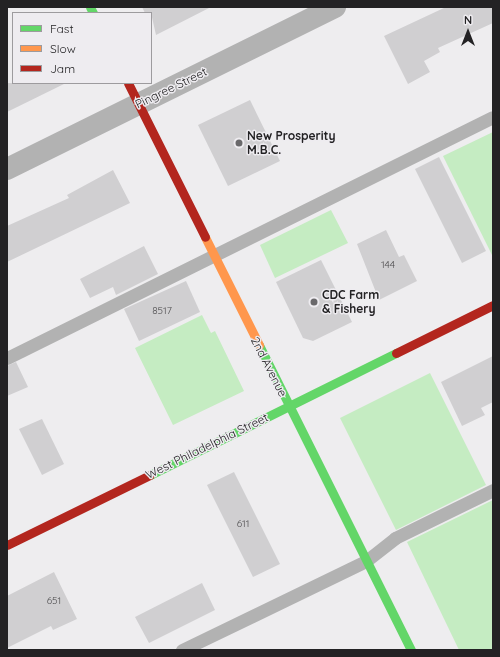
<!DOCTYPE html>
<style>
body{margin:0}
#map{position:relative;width:500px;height:657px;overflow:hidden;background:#eeedef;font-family:Quicksand,sans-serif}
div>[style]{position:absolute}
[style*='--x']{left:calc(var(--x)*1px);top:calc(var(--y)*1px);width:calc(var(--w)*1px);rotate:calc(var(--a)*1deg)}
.green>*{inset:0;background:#c5ecc2}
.building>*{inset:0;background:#d0cfd1}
.lane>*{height:13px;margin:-6.5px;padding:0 6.5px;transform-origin:6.5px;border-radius:6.5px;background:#b2b2b2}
.street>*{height:22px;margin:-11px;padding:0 11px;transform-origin:11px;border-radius:11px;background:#b2b2b2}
.fast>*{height:9px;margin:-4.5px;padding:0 4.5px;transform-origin:4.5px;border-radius:4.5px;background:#63d668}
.slow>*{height:9px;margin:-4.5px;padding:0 4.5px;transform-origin:4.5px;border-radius:4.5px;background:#ff974d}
.jam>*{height:9px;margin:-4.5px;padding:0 4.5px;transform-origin:4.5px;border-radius:4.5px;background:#b3261e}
.dots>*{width:11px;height:11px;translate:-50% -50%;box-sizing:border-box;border:2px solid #eeecf0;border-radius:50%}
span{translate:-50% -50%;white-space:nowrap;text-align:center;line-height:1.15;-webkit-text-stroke:3px #eeecf0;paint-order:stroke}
.number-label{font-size:10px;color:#4e4d4f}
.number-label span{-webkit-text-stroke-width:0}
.street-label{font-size:12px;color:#232224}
.poi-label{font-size:12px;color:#232224;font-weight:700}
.left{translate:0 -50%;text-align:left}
.frame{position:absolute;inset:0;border:8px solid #232224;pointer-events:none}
.legend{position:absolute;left:12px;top:12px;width:140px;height:72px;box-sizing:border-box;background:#eeecf0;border:1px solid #9d9b9e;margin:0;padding:5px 7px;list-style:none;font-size:12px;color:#232224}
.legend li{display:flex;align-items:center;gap:8px;height:20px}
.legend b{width:20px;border:1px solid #9d9b9e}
.north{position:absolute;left:448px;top:12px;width:40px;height:40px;-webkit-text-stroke:3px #eeecf0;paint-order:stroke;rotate:0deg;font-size:11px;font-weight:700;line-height:16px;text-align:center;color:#232224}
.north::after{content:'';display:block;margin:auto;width:14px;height:18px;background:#232224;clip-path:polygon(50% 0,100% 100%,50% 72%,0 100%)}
</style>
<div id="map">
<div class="green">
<div style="clip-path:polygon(493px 132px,493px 257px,443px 156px)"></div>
<div style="clip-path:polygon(331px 210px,348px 243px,275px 278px,260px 245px)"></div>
<div style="clip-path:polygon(202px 315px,211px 333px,215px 331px,244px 391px,173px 425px,135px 348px)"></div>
<div style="clip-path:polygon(430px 373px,486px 485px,396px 530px,340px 418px)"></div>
<div style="clip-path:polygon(493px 500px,493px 649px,459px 650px,407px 542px)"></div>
</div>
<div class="building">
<div style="clip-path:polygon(142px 7px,211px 7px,156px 35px,151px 13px,145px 13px)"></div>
<div style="clip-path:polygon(446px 7px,493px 7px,493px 23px,438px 48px,440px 52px,424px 61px,430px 72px,408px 84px,384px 36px)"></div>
<div style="clip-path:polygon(7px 83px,66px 83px,7px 112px)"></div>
<div style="clip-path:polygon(250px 100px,280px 161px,228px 186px,198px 125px)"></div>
<div style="clip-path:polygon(439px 157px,486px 251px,462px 263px,415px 169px)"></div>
<div style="clip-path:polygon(113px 170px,130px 203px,7px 262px,7px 226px,69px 198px,67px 195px)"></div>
<div style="clip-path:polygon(386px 230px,399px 257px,404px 255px,417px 281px,379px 300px,357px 244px)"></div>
<div style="clip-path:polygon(144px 246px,158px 274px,116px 295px,113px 287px,90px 298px,80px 279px)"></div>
<div style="clip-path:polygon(321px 260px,352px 322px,313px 341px,303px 338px,276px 282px)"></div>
<div style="clip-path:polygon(186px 281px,200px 312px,139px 341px,124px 309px)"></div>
<div style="clip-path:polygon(493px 356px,493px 402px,481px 408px,485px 415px,462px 426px,441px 382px)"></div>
<div style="clip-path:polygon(16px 362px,28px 387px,7px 396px,7px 366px)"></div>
<div style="clip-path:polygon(42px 419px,64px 464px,42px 475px,19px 429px)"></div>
<div style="clip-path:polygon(234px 472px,280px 564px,253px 577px,207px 485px)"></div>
<div style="clip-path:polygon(54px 572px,77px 619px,53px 630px,51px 626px,7px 648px,7px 596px)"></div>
<div style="clip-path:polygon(202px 583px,215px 610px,149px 643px,135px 617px)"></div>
</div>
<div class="lane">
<div style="--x:7;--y:358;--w:542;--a:-26.38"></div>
<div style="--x:182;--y:650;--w:204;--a:-25.8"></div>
<div style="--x:366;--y:561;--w:37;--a:-38"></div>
<div style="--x:395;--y:538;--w:109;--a:-26.1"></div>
</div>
<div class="street">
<div style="--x:7;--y:169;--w:366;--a:-26.3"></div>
</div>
<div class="fast">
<div style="--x:90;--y:7;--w:7;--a:63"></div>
<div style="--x:259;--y:345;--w:341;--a:63.5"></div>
<div style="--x:150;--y:475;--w:275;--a:-26.4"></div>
</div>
<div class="slow">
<div style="--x:205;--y:237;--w:121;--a:63.4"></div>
</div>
<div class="jam">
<div style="--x:128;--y:83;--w:172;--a:63.4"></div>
<div style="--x:396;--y:353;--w:108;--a:-26.3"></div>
<div style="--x:7;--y:545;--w:159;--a:-26.1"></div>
</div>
<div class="dots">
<div style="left:239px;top:143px;background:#6a696b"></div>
<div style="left:314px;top:302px;background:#6a696b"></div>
</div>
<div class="number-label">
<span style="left:388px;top:265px">144</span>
<span style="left:162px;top:311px">8517</span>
<span style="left:243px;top:524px">611</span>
<span style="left:54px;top:601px">651</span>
</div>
<div class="street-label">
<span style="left:171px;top:88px;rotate:-26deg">Pingree Street</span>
<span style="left:269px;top:367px;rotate:63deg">2nd Avenue</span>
<span style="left:207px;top:446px;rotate:-26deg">West Philadelphia Street</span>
</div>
<div class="poi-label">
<span class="left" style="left:247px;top:143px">New Prosperity<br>M.B.C.</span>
<span class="left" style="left:322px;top:302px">CDC Farm<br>&amp; Fishery</span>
</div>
<div class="frame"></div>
<ul class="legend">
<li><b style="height:5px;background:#63d668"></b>Fast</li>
<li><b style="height:5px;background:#ff974d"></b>Slow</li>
<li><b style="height:5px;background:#b3261e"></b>Jam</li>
</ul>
<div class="north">N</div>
</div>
